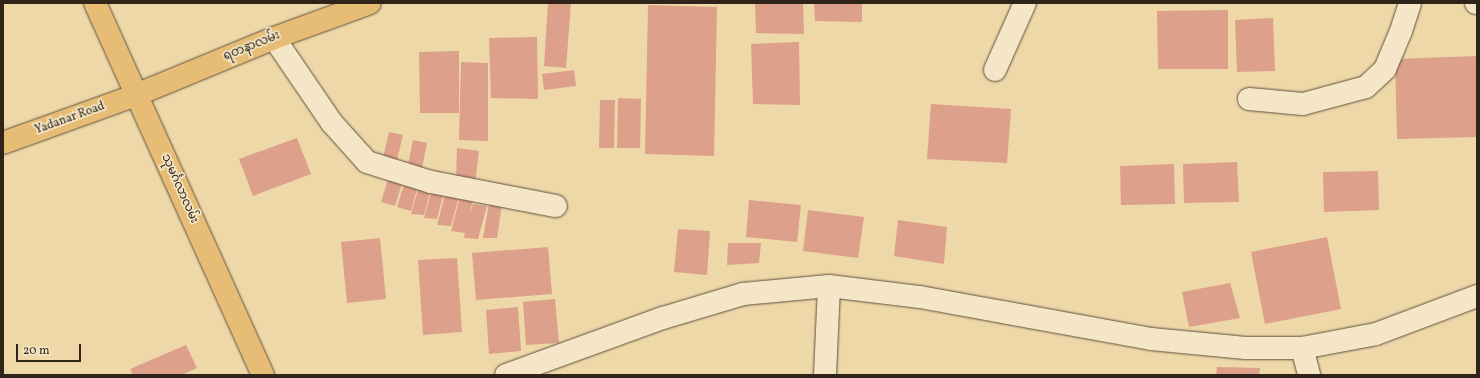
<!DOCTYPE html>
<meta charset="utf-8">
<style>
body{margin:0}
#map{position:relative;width:1480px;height:378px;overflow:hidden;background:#eed8a8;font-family:Vollkorn,"Noto Sans Myanmar",serif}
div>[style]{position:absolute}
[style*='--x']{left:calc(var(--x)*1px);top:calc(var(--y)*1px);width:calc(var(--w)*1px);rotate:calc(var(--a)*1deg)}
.building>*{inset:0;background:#dda08a}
.roads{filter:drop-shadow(0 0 1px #5f503e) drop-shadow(0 0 1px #5f503e)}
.minor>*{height:22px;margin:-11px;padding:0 11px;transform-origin:11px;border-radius:11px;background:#f4e6c6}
.major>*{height:22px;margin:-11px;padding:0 11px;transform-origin:11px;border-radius:11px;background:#e7bc74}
span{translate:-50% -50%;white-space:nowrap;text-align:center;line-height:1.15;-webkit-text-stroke:3.5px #f4e6c6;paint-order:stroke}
.street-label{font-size:12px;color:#2f231a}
.frame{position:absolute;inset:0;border:4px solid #2f231a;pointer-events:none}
.scale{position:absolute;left:16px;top:344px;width:65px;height:18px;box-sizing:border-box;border:2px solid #2f231a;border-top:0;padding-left:5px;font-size:12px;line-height:14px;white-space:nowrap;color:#2f231a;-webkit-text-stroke:3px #f4e6c6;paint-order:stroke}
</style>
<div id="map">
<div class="building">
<div style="clip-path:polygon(548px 3px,571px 3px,566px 68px,544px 66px)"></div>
<div style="clip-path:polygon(755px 3px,803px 3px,804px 34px,756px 33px)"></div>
<div style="clip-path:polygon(814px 3px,862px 3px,862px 22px,815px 21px)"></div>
<div style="clip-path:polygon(648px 5px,717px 7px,714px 156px,645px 154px)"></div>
<div style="clip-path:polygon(1228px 10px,1228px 69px,1158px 69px,1157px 11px)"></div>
<div style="clip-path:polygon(1273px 18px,1275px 71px,1237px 72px,1235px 20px)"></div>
<div style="clip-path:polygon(537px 37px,538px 99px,491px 98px,489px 38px)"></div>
<div style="clip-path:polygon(799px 42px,800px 105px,753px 104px,751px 44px)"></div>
<div style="clip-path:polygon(459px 51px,459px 113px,420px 113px,419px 52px)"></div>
<div style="clip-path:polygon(1477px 56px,1477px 137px,1397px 139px,1395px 59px)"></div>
<div style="clip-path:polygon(461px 62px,488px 63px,488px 141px,459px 140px)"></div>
<div style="clip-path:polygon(574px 70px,576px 86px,544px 90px,542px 74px)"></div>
<div style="clip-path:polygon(618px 98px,641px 99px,640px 148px,617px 148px)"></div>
<div style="clip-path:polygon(600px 100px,615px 100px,614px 148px,599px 148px)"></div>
<div style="clip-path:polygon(931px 104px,1011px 109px,1007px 163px,927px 159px)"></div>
<div style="clip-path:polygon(389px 132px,403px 135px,396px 164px,382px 162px)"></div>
<div style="clip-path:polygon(297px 138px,311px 174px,253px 196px,239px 159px)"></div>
<div style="clip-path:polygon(413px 140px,427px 143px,421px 173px,407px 170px)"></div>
<div style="clip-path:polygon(457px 148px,479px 151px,475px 184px,456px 180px)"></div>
<div style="clip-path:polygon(1237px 162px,1239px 202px,1184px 203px,1183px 164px)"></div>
<div style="clip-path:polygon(1174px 164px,1175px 204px,1121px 205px,1120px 166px)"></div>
<div style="clip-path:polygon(1378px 171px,1379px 210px,1324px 212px,1323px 172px)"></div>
<div style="clip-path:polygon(390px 173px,404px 177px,395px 206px,381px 202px)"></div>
<div style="clip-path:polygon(406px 178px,419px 182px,411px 211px,397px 207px)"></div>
<div style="clip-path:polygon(420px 183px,432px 185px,424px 215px,411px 214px)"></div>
<div style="clip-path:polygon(433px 186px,445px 188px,437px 219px,424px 218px)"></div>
<div style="clip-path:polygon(446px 191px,460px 193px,451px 226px,437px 225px)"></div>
<div style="clip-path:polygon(460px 197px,473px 200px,469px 216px,473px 204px,487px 206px,478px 239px,464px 238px,465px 233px,451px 231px)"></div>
<div style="clip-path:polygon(749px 200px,801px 205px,797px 242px,746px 237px)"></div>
<div style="clip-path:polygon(489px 203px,502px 204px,497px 238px,483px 238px)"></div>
<div style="clip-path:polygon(808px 210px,864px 217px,858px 258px,803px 251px)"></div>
<div style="clip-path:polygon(898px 220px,947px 227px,944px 264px,894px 256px)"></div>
<div style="clip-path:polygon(678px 229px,710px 231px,707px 275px,674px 272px)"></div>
<div style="clip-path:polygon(1327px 237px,1341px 309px,1265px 324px,1251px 252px)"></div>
<div style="clip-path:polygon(380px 238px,386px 299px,347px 303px,341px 242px)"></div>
<div style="clip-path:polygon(728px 243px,761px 243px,759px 263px,727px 265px)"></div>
<div style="clip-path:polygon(548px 247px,552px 294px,476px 300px,472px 253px)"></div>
<div style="clip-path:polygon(457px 258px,462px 332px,423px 335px,418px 260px)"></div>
<div style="clip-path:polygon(1230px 283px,1240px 318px,1189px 327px,1182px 292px)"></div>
<div style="clip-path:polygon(555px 299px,559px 343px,526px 345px,523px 302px)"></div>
<div style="clip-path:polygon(518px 307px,521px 351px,489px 354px,486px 310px)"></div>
<div style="clip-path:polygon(186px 345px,197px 368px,182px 375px,133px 375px,130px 369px)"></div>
<div style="clip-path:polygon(1217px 367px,1260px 368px,1259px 375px,1216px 375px)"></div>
</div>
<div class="roads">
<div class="minor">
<div style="--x:1476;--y:3;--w:1;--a:0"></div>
<div style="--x:274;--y:38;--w:103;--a:55.7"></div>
<div style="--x:332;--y:123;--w:52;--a:48.1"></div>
<div style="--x:367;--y:162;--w:67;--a:17.4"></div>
<div style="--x:431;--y:182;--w:127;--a:10.9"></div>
<div style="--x:995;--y:70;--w:73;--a:-65.9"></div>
<div style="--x:1249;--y:99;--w:54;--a:5.3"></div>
<div style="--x:1303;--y:104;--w:65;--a:-15.1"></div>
<div style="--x:1366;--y:87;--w:26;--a:-43"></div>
<div style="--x:1385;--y:69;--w:41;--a:-67.2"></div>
<div style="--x:1401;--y:31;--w:29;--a:-72"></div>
<div style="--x:1302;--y:348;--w:28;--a:75"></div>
<div style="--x:506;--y:375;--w:167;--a:-20"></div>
<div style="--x:663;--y:318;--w:84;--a:-16.7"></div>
<div style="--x:743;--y:294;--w:86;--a:-5.3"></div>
<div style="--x:829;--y:286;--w:92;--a:6.9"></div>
<div style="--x:920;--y:297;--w:235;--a:10.3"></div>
<div style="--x:1151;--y:339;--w:95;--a:5.4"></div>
<div style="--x:1246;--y:348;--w:56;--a:0"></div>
<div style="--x:1302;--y:348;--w:75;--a:-10.7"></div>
<div style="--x:1376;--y:334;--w:108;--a:-20.6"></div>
<div style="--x:825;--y:375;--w:89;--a:-87.4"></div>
</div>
<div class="major">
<div style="--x:95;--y:3;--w:408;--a:65.7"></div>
<div style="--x:3;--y:143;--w:141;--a:-19.8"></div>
<div style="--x:136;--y:95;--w:149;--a:-22.4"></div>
<div style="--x:274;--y:38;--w:102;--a:-20"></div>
</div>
</div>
<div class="street-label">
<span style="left:252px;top:47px;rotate:-22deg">ရတနာလမ်း</span>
<span style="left:70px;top:119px;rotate:-20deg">Yadanar Road</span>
<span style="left:179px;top:189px;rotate:66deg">သုမင်္ဂလာလမ်း</span>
</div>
<div class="frame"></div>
<div class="scale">20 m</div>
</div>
